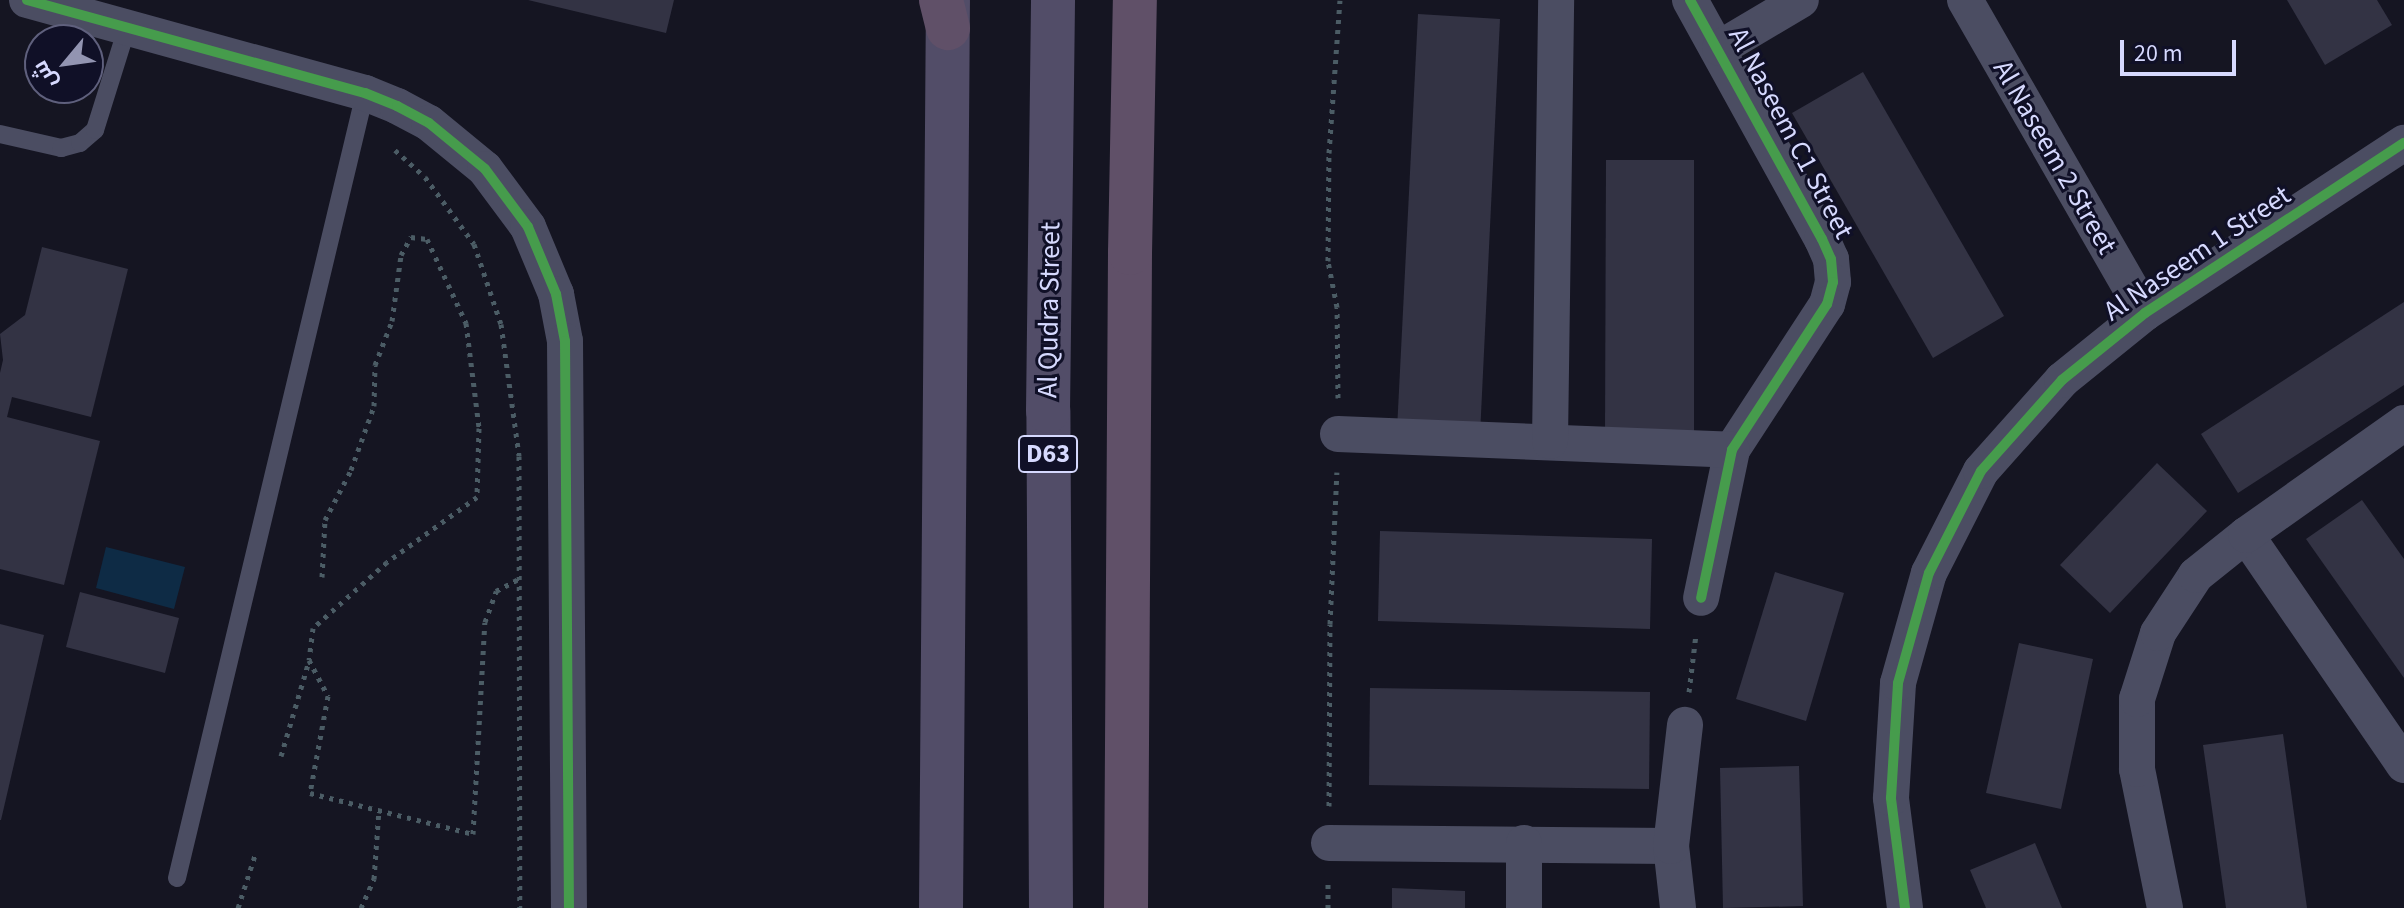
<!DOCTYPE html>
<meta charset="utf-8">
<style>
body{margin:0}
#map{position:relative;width:2404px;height:908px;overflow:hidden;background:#151522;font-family:"Source Sans 3",Cairo,sans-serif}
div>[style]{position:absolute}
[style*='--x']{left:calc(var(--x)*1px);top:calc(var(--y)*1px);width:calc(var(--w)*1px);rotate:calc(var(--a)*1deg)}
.water>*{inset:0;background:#0e2b45}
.building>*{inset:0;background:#334}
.path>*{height:5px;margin-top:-2.5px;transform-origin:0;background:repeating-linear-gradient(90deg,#4b5c65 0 4px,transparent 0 10px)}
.lane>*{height:18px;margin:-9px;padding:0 9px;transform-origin:9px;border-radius:9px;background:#4b4d62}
.street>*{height:36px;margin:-18px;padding:0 18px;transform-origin:18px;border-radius:18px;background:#4b4d62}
.primary>*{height:44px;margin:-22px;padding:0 22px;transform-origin:22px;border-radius:22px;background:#524d68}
.highway>*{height:44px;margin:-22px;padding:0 22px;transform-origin:22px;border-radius:22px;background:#605068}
.cycleway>*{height:10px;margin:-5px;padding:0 5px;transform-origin:5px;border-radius:5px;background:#469c4c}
span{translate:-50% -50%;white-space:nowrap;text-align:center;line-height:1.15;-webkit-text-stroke:6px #101027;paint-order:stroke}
.shield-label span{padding:2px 6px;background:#101027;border:2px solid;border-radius:6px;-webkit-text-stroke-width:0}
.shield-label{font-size:26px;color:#d6d9fe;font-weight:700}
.street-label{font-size:28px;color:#d6d9fe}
.north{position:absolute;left:24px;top:24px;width:80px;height:80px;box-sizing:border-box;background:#101027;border:2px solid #5f607d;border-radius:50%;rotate:241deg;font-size:22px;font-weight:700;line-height:32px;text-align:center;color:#d6d9fe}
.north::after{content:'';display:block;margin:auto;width:28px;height:36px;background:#9294b1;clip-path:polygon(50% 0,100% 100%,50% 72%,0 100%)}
.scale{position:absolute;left:2120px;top:40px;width:116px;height:36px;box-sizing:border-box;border:4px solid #d6d9fe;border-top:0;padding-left:10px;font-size:24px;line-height:28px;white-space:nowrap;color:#d6d9fe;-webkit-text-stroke:6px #101027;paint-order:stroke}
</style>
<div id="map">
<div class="water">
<div style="clip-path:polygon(106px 547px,185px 567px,174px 609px,96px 588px)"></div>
</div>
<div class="building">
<div style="clip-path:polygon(528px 0,674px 0,666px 33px)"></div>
<div style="clip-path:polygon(2287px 0,2377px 0,2392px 25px,2325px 65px)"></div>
<div style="clip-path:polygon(1418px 14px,1500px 19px,1480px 435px,1397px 430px)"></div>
<div style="clip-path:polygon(1863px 72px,2004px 316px,1933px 358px,1792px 113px)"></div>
<div style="clip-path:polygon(1606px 160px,1694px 160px,1694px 441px,1605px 440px)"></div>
<div style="clip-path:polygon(42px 247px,128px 269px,91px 417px,12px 397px,7px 417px,100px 441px,64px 585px,0 569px,0 373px,3px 360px,0 334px,25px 315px)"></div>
<div style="clip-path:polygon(2404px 302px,2404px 385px,2238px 493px,2201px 434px)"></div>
<div style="clip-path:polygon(2157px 463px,2207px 511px,2110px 613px,2060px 565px)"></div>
<div style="clip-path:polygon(2362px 500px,2404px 559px,2404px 678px,2306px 539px)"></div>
<div style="clip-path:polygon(1380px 531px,1652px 539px,1650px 629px,1378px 621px)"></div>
<div style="clip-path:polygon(1775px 572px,1844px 593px,1806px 721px,1736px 699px)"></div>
<div style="clip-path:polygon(80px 592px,179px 618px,165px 673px,66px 647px)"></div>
<div style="clip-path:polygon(0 624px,44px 635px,1px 820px,0 820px)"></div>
<div style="clip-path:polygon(2019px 643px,2093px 659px,2061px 809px,1986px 793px)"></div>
<div style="clip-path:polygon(1370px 688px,1650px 692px,1649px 789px,1369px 785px)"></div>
<div style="clip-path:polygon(2283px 734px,2307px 908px,2226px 908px,2203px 745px)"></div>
<div style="clip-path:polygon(1799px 766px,1803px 906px,1723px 908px,1720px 768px)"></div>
<div style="clip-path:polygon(2035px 843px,2062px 908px,1986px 908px,1970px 870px)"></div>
<div style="clip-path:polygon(1392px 888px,1465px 891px,1465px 908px,1392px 908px)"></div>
</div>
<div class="path">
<div style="--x:395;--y:150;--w:40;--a:42"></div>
<div style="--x:425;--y:177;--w:83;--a:53.8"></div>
<div style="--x:474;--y:244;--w:84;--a:71.4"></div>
<div style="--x:501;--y:324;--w:133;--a:82.2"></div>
<div style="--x:519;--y:456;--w:452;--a:89.9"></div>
<div style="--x:1338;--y:398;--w:91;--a:-90.6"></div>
<div style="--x:1337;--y:307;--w:47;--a:-101.1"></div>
<div style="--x:1328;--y:261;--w:108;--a:-89.5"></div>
<div style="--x:1329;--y:153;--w:153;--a:-85.9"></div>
<div style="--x:322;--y:577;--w:57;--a:-87"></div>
<div style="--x:325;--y:520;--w:56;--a:-62.5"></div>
<div style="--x:351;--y:470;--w:68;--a:-70.2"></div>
<div style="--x:374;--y:406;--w:41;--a:-88.6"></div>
<div style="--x:375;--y:365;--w:47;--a:-68.9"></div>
<div style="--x:392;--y:321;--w:67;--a:-82.2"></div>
<div style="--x:401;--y:255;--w:21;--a:-61"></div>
<div style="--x:411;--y:237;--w:16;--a:7"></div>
<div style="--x:427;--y:239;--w:93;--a:65.1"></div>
<div style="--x:466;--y:323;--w:106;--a:82.9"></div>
<div style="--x:479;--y:428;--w:69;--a:91.7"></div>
<div style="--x:477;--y:497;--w:111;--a:144.2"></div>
<div style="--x:387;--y:562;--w:99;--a:138.3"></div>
<div style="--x:313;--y:628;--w:32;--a:97"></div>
<div style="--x:309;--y:660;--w:41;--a:62.2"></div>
<div style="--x:328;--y:696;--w:99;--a:100.5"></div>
<div style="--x:310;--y:793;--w:168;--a:14.1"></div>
<div style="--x:473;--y:834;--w:212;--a:-86.8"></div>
<div style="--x:485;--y:622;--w:33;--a:-70"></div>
<div style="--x:496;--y:591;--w:26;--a:-28"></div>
<div style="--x:1689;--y:692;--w:58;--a:-83.1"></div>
<div style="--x:281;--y:756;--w:99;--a:-73.6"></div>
<div style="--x:1329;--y:806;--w:182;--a:-89.7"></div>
<div style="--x:1330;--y:624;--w:152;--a:-87.4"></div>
<div style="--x:238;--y:908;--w:56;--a:-72.2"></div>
<div style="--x:361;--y:908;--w:32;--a:-66"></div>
<div style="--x:374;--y:879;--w:69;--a:-85.9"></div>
<div style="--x:1328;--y:908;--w:28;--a:-90"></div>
</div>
<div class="lane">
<div style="--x:0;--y:134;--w:63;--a:12.9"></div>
<div style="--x:61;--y:148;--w:20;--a:-15"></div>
<div style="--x:80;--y:143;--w:20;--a:-41"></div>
<div style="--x:95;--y:130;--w:107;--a:-72.6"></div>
<div style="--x:177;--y:878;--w:807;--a:-76.53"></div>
</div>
<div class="street">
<div style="--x:27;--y:0;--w:351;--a:15.4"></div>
<div style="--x:365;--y:93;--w:35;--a:22"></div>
<div style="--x:397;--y:106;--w:36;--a:28"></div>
<div style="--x:429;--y:123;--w:72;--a:39.4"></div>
<div style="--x:485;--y:169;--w:72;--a:53.4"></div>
<div style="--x:528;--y:227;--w:73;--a:67.3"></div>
<div style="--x:556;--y:294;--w:48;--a:79.2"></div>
<div style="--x:565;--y:341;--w:567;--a:89.6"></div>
<div style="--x:1690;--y:0;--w:273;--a:61.1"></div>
<div style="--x:1822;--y:239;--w:22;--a:66"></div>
<div style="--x:1831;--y:259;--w:23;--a:85"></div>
<div style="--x:1833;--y:282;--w:23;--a:105"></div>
<div style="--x:1827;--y:304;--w:174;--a:123.1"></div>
<div style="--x:1732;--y:450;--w:151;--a:101.8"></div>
<div style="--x:1965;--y:0;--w:361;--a:60.1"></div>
<div style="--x:1720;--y:48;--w:94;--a:-30.7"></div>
<div style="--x:1338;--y:434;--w:394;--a:2.3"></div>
<div style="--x:1550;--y:441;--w:441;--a:-89.2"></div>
<div style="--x:2246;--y:535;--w:279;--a:55.5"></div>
<div style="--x:1329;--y:843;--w:342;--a:0.5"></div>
<div style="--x:1524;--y:843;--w:65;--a:90"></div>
<div style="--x:1678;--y:908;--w:62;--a:-96.4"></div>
<div style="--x:1671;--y:846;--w:122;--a:-83.4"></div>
<div style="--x:1905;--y:908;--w:111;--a:-97.3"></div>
<div style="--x:1891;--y:798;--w:115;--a:-86.5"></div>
<div style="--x:1898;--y:683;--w:114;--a:-74.3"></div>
<div style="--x:1929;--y:573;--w:114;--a:-63"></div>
<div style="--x:1981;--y:471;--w:122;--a:-48.3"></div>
<div style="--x:2062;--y:380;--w:107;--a:-38.9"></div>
<div style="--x:2145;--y:313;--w:310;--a:-33.3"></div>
<div style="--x:2165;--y:908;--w:142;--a:-101.4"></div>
<div style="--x:2137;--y:769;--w:70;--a:-90"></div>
<div style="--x:2137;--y:699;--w:69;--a:-72.3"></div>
<div style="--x:2158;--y:633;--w:69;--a:-56.8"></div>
<div style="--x:2196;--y:575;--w:64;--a:-38.7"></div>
<div style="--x:2246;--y:535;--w:194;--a:-35.3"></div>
</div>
<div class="primary">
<div style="--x:941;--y:908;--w:908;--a:-89.56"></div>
<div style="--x:1051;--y:908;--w:497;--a:-90.3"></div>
<div style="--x:1048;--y:411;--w:411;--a:-89.3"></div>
</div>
<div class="highway">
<div style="--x:941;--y:0;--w:29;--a:76"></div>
<div style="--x:1126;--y:908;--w:655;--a:-89.65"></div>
<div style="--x:1130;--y:253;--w:253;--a:-88.9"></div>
</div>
<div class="cycleway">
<div style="--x:27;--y:0;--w:351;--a:15.4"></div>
<div style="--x:365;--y:93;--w:35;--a:22"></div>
<div style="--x:397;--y:106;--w:36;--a:28"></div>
<div style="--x:429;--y:123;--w:72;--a:39.4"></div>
<div style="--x:485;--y:169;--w:72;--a:53.4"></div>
<div style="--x:528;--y:227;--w:73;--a:67.3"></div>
<div style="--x:556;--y:294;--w:48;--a:79.2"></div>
<div style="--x:565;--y:341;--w:567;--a:89.6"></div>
<div style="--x:1690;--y:0;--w:273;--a:61.1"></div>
<div style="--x:1822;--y:239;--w:22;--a:66"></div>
<div style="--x:1831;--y:259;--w:23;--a:85"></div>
<div style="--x:1833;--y:282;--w:23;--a:105"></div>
<div style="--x:1827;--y:304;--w:174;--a:123.1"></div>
<div style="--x:1732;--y:450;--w:151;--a:101.8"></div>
<div style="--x:1905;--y:908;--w:111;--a:-97.3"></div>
<div style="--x:1891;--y:798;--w:115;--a:-86.5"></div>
<div style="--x:1898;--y:683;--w:114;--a:-74.3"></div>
<div style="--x:1929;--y:573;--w:114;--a:-63"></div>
<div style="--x:1981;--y:471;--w:122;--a:-48.3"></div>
<div style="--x:2062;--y:380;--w:107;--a:-38.9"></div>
<div style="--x:2145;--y:313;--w:310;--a:-33.3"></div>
</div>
<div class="shield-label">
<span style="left:1048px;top:454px">D63</span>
</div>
<div class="street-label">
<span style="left:1791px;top:133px;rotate:62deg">Al Naseem C1 Street</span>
<span style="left:2055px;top:157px;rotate:60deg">Al Naseem 2 Street</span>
<span style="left:2197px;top:253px;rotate:-34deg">Al Naseem 1 Street</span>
<span style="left:1049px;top:310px;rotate:-89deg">Al Qudra Street</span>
</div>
<div class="north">ش</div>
<div class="scale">20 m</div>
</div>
